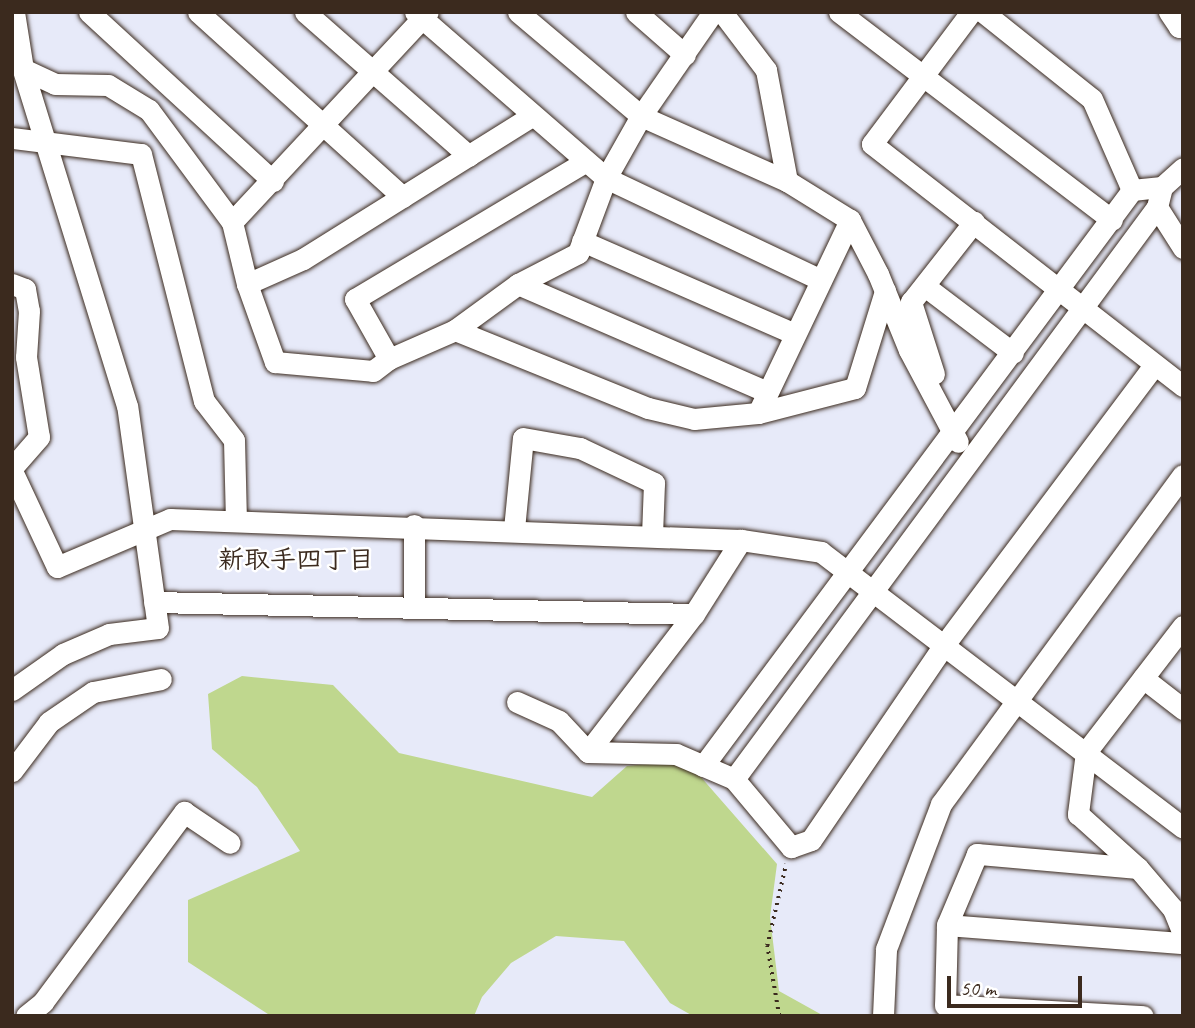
<!DOCTYPE html>
<meta charset="utf-8">
<style>
body{margin:0}
#map{position:relative;width:1195px;height:1028px;overflow:hidden;background:#e7eaf9;font-family:Caveat,"Klee One",sans-serif}
div>[style]{position:absolute}
[style*='--x']{left:calc(var(--x)*1px);top:calc(var(--y)*1px);width:calc(var(--w)*1px);rotate:calc(var(--a)*1deg)}
.green>*{inset:0;background:#bfd78e}
.path>*{height:3.5px;margin-top:-1.75px;transform-origin:0;background:repeating-linear-gradient(90deg,#3b2a1e 0 2px,transparent 0 7px)}
.roads{filter:drop-shadow(0 0 2px #3b2a1e) drop-shadow(0 0 2px #3b2a1e)}
.minor>*{height:21px;margin:-10.5px;padding:0 10.5px;transform-origin:10.5px;border-radius:10.5px;background:#fff}
span{translate:-50% -50%;white-space:nowrap;text-align:center;line-height:1.15;-webkit-text-stroke:5px #fff;paint-order:stroke}
.neighbourhood-label{font-size:26px;color:#3b2a1e;font-weight:700}
.frame{position:absolute;inset:0;border:14px solid #3b2a1e;pointer-events:none}
.scale{position:absolute;left:947px;top:976px;width:135px;height:32px;box-sizing:border-box;border:4px solid #3b2a1e;border-top:0;padding-left:9px;font-size:21px;line-height:24px;white-space:nowrap;color:#3b2a1e;-webkit-text-stroke:5px #fff;paint-order:stroke}
</style>
<div id="map">
<div class="green">
<div style="clip-path:polygon(242px 676px,333px 685px,399px 753px,592px 797px,627px 766px,686px 760px,777px 864px,770px 917px,779px 991px,824px 1016px,693px 1016px,670px 1003px,624px 941px,556px 936px,511px 963px,482px 997px,474px 1016px,271px 1016px,188px 962px,188px 900px,300px 851px,257px 787px,212px 749px,208px 694px)"></div>
</div>
<div class="path">
<div style="--x:779;--y:1016;--w:71;--a:-99.7"></div>
<div style="--x:767;--y:946;--w:84;--a:-77"></div>
</div>
<div class="roads">
<div class="minor">
<div style="--x:89;--y:12;--w:250;--a:42.6"></div>
<div style="--x:198;--y:12;--w:276;--a:42.1"></div>
<div style="--x:305;--y:12;--w:218;--a:41.3"></div>
<div style="--x:415;--y:12;--w:253;--a:41"></div>
<div style="--x:606;--y:178;--w:238;--a:25.4"></div>
<div style="--x:518;--y:12;--w:161;--a:40.2"></div>
<div style="--x:641;--y:116;--w:160;--a:24"></div>
<div style="--x:787;--y:181;--w:74;--a:31.8"></div>
<div style="--x:850;--y:220;--w:61;--a:62.6"></div>
<div style="--x:878;--y:274;--w:82;--a:67.8"></div>
<div style="--x:909;--y:350;--w:104;--a:62"></div>
<div style="--x:636;--y:12;--w:65;--a:41.3"></div>
<div style="--x:722;--y:12;--w:73;--a:52.8"></div>
<div style="--x:766;--y:70;--w:113;--a:79.3"></div>
<div style="--x:839;--y:12;--w:343;--a:37.3"></div>
<div style="--x:971;--y:12;--w:165;--a:126.9"></div>
<div style="--x:872;--y:144;--w:394;--a:37.9"></div>
<div style="--x:983;--y:12;--w:139;--a:38.6"></div>
<div style="--x:1092;--y:99;--w:99;--a:66.3"></div>
<div style="--x:1169;--y:12;--w:18;--a:56"></div>
<div style="--x:1179;--y:27;--w:6;--a:-45"></div>
<div style="--x:23;--y:69;--w:35;--a:25"></div>
<div style="--x:55;--y:84;--w:53;--a:1.1"></div>
<div style="--x:108;--y:85;--w:48;--a:31.4"></div>
<div style="--x:149;--y:110;--w:139;--a:53.5"></div>
<div style="--x:232;--y:222;--w:64;--a:76.4"></div>
<div style="--x:247;--y:284;--w:83;--a:70.3"></div>
<div style="--x:275;--y:362;--w:98;--a:5.2"></div>
<div style="--x:373;--y:371;--w:20;--a:-37"></div>
<div style="--x:389;--y:359;--w:72;--a:-23.7"></div>
<div style="--x:455;--y:330;--w:78;--a:-36.1"></div>
<div style="--x:518;--y:284;--w:68;--a:-27.3"></div>
<div style="--x:578;--y:253;--w:80;--a:-69.5"></div>
<div style="--x:606;--y:178;--w:71;--a:-60.6"></div>
<div style="--x:641;--y:116;--w:126;--a:-55.3"></div>
<div style="--x:12;--y:138;--w:130;--a:7.1"></div>
<div style="--x:141;--y:154;--w:255;--a:75.7"></div>
<div style="--x:204;--y:401;--w:49;--a:52.4"></div>
<div style="--x:234;--y:440;--w:80;--a:88.6"></div>
<div style="--x:1162;--y:187;--w:28;--a:-42"></div>
<div style="--x:1157;--y:207;--w:49;--a:57.6"></div>
<div style="--x:232;--y:222;--w:287;--a:-47"></div>
<div style="--x:582;--y:241;--w:232;--a:23.6"></div>
<div style="--x:12;--y:284;--w:14;--a:21"></div>
<div style="--x:25;--y:289;--w:22;--a:80"></div>
<div style="--x:29;--y:311;--w:46;--a:93.7"></div>
<div style="--x:26;--y:357;--w:81;--a:80.8"></div>
<div style="--x:39;--y:437;--w:41;--a:131.1"></div>
<div style="--x:247;--y:284;--w:61;--a:-24.1"></div>
<div style="--x:303;--y:259;--w:270;--a:-32"></div>
<div style="--x:518;--y:284;--w:272;--a:23.4"></div>
<div style="--x:926;--y:287;--w:109;--a:37.2"></div>
<div style="--x:455;--y:330;--w:208;--a:22"></div>
<div style="--x:648;--y:408;--w:47;--a:13.4"></div>
<div style="--x:694;--y:419;--w:64;--a:-5.4"></div>
<div style="--x:758;--y:413;--w:214;--a:-64.5"></div>
<div style="--x:389;--y:359;--w:69;--a:-119.5"></div>
<div style="--x:355;--y:299;--w:268;--a:-30.8"></div>
<div style="--x:934;--y:374;--w:76;--a:-107.7"></div>
<div style="--x:911;--y:302;--w:102;--a:-51.8"></div>
<div style="--x:758;--y:413;--w:100;--a:-14.5"></div>
<div style="--x:855;--y:388;--w:102;--a:-72.8"></div>
<div style="--x:12;--y:471;--w:106;--a:64.9"></div>
<div style="--x:57;--y:567;--w:123;--a:-23"></div>
<div style="--x:170;--y:519;--w:571;--a:2.11"></div>
<div style="--x:741;--y:540;--w:81;--a:8.5"></div>
<div style="--x:821;--y:552;--w:455;--a:37.3"></div>
<div style="--x:414;--y:525;--w:83;--a:90"></div>
<div style="--x:514;--y:529;--w:91;--a:-84.4"></div>
<div style="--x:523;--y:438;--w:58;--a:10"></div>
<div style="--x:580;--y:448;--w:82;--a:25.3"></div>
<div style="--x:654;--y:483;--w:53;--a:92.2"></div>
<div style="--x:154;--y:602;--w:540;--a:1.27"></div>
<div style="--x:1183;--y:626;--w:159;--a:127.6"></div>
<div style="--x:1086;--y:752;--w:63;--a:97.4"></div>
<div style="--x:1078;--y:814;--w:81;--a:42"></div>
<div style="--x:1138;--y:868;--w:54;--a:49.5"></div>
<div style="--x:1173;--y:909;--w:27;--a:68"></div>
<div style="--x:1143;--y:678;--w:51;--a:37.8"></div>
<div style="--x:12;--y:690;--w:62;--a:-35.2"></div>
<div style="--x:63;--y:654;--w:50;--a:-23.5"></div>
<div style="--x:109;--y:634;--w:49;--a:-7"></div>
<div style="--x:158;--y:628;--w:224;--a:-97.9"></div>
<div style="--x:127;--y:406;--w:353;--a:-107.2"></div>
<div style="--x:23;--y:69;--w:58;--a:-99"></div>
<div style="--x:517;--y:702;--w:46;--a:24.3"></div>
<div style="--x:559;--y:721;--w:42;--a:46.9"></div>
<div style="--x:588;--y:752;--w:174;--a:-52.5"></div>
<div style="--x:694;--y:614;--w:88;--a:-57.6"></div>
<div style="--x:588;--y:752;--w:88;--a:1.3"></div>
<div style="--x:676;--y:754;--w:63;--a:23.3"></div>
<div style="--x:734;--y:779;--w:89;--a:50"></div>
<div style="--x:791;--y:847;--w:21;--a:-19"></div>
<div style="--x:811;--y:840;--w:236;--a:-55.7"></div>
<div style="--x:944;--y:645;--w:350;--a:-53.1"></div>
<div style="--x:703;--y:766;--w:718;--a:-53.32"></div>
<div style="--x:1132;--y:190;--w:30;--a:-6"></div>
<div style="--x:1162;--y:187;--w:21;--a:104"></div>
<div style="--x:1157;--y:207;--w:711;--a:126.48"></div>
<div style="--x:12;--y:771;--w:61;--a:-52.9"></div>
<div style="--x:49;--y:722;--w:53;--a:-34.3"></div>
<div style="--x:93;--y:692;--w:69;--a:-10.8"></div>
<div style="--x:1138;--y:868;--w:162;--a:-175"></div>
<div style="--x:977;--y:854;--w:77;--a:112.9"></div>
<div style="--x:947;--y:925;--w:80;--a:91.4"></div>
<div style="--x:945;--y:1005;--w:198;--a:3.2"></div>
<div style="--x:947;--y:925;--w:237;--a:4.4"></div>
<div style="--x:26;--y:1016;--w:22;--a:-39"></div>
<div style="--x:43;--y:1002;--w:237;--a:-53.4"></div>
<div style="--x:184;--y:812;--w:55;--a:34"></div>
<div style="--x:883;--y:1016;--w:67;--a:-87.4"></div>
<div style="--x:886;--y:949;--w:155;--a:-69.2"></div>
<div style="--x:941;--y:804;--w:408;--a:-53.7"></div>
</div>
</div>
<div class="neighbourhood-label">
<span style="left:296px;top:560px">新取手四丁目</span>
</div>
<div class="frame"></div>
<div class="scale">50 m</div>
</div>
